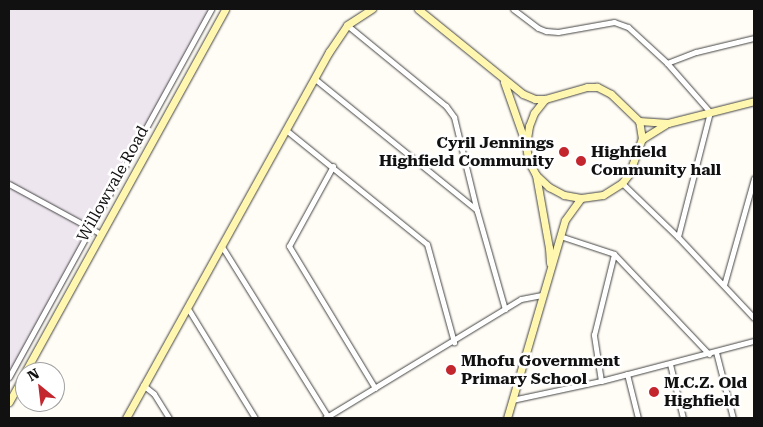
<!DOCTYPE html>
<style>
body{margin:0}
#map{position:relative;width:763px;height:427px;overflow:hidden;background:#fffdf5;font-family:"Roboto Serif",serif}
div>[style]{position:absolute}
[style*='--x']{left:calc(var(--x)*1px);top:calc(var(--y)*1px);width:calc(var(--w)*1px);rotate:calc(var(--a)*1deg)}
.industrial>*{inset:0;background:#eee6ef}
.roads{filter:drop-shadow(0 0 1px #444) drop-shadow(0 0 1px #444)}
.street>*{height:5px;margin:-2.5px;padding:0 2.5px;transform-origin:2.5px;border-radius:2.5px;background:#fff}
.secondary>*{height:7px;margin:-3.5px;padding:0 3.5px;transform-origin:3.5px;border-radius:3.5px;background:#fff6b0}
.dots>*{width:14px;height:14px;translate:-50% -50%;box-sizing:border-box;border:2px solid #fff;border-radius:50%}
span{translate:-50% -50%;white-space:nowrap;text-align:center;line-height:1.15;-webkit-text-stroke:5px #fff;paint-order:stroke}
.poi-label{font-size:16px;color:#111;font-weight:700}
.right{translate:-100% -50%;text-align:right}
.left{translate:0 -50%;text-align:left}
.street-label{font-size:16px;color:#111}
.frame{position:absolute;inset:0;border:10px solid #111;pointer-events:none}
.north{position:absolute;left:15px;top:362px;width:50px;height:50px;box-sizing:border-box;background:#fff;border:1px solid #a0a0a0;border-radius:50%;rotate:331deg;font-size:14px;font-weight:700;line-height:20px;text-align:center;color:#111}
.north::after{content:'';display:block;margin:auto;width:18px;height:22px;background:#c4262e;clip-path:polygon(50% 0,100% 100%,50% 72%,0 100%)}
</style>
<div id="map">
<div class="industrial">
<div style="clip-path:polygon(9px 9px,215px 9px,9px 386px)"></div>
</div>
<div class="roads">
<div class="street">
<div style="--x:513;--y:9;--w:31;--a:37"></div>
<div style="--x:538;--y:28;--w:9;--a:21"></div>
<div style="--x:546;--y:31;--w:12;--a:5"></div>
<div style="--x:558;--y:32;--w:57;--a:-10.1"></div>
<div style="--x:614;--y:22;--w:15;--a:20"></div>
<div style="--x:628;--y:27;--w:53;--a:42.7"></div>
<div style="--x:667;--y:63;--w:65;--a:48.7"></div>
<div style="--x:710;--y:112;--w:129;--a:104.4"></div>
<div style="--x:347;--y:25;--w:128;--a:39.3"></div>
<div style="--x:446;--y:106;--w:14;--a:54"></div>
<div style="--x:454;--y:117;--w:97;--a:76.3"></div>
<div style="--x:477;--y:211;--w:102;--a:74.1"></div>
<div style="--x:667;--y:63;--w:31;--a:-21"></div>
<div style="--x:696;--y:52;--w:60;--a:-13.6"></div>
<div style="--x:315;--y:79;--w:208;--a:39"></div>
<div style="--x:286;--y:130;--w:181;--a:39"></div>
<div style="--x:427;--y:244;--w:102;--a:74.6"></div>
<div style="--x:333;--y:166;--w:91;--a:118.8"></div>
<div style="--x:289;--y:246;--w:166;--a:58.8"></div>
<div style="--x:622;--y:183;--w:78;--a:44"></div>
<div style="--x:678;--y:237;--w:111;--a:46.8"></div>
<div style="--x:9;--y:184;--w:105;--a:28.5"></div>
<div style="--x:560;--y:236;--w:57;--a:18.4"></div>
<div style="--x:614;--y:254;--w:138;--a:46.5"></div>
<div style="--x:221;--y:245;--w:203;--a:58.1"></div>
<div style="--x:724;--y:285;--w:111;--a:-74.3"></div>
<div style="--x:187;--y:307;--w:130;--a:58.5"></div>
<div style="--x:716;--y:352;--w:68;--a:75.6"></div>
<div style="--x:670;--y:364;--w:56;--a:76.5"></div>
<div style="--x:627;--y:374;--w:45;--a:76"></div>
<div style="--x:9;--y:377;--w:420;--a:-61.2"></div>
<div style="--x:601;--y:381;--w:47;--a:-98.7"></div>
<div style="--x:594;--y:335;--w:83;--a:-76.1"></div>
<div style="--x:143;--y:385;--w:14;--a:39"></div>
<div style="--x:154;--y:394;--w:28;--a:58"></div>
<div style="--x:512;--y:400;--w:91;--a:-12.1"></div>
<div style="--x:601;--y:381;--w:158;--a:-14.7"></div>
<div style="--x:325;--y:418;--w:229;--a:-31.3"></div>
<div style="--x:521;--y:299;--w:21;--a:-11"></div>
</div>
<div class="secondary">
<div style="--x:418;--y:9;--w:135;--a:39"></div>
<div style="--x:523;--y:94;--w:13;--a:23"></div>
<div style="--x:535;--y:99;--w:10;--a:0"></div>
<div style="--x:504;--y:82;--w:64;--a:70.7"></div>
<div style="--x:639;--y:121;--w:29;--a:4"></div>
<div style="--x:668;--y:123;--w:89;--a:-14.3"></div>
<div style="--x:642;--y:139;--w:28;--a:-32"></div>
<div style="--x:536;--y:175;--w:74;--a:79.9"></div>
<div style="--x:549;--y:248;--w:15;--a:86"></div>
<div style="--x:25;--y:372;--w:414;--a:-61.1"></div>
<div style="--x:9;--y:402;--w:33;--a:-61"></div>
<div style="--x:126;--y:418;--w:419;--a:-61"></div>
<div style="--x:329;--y:52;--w:32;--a:-56"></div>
<div style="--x:347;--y:25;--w:30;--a:-33"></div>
<div style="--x:507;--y:418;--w:206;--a:-73.7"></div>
<div style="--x:565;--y:220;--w:27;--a:-54"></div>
<div style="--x:581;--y:198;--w:22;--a:-8"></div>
<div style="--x:603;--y:195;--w:22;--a:-32"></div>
<div style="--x:622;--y:183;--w:11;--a:-52"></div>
<div style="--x:629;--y:174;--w:37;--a:-70"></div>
<div style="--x:642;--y:139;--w:18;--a:-99"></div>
<div style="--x:639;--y:121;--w:39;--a:-136"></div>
<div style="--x:611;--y:94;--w:16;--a:-153"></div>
<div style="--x:597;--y:87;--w:10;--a:180"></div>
<div style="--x:587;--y:87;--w:44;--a:164.1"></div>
<div style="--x:545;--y:99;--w:18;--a:128"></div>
<div style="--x:534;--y:113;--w:14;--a:111"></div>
<div style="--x:529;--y:126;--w:19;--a:99"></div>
<div style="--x:526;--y:145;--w:15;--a:82"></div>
<div style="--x:528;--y:160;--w:17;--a:62"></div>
<div style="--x:536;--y:175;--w:18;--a:43"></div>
<div style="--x:549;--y:187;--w:17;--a:28"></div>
<div style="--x:564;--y:195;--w:17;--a:10"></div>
</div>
</div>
<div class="dots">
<div style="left:564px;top:152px;background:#c4262e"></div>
<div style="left:581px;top:161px;background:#c4262e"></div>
<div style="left:451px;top:370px;background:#c4262e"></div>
<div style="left:654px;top:392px;background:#c4262e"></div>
</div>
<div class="poi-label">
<span class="right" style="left:554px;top:152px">Cyril Jennings<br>Highfield Community</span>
<span class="left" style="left:591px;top:161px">Highfield<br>Community hall</span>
<span class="left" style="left:461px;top:370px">Mhofu Government<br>Primary School</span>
<span class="left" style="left:664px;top:392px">M.C.Z. Old<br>Highfield</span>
</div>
<div class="street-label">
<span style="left:113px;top:184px;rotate:-61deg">Willowvale Road</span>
</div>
<div class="frame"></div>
<div class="north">N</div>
</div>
